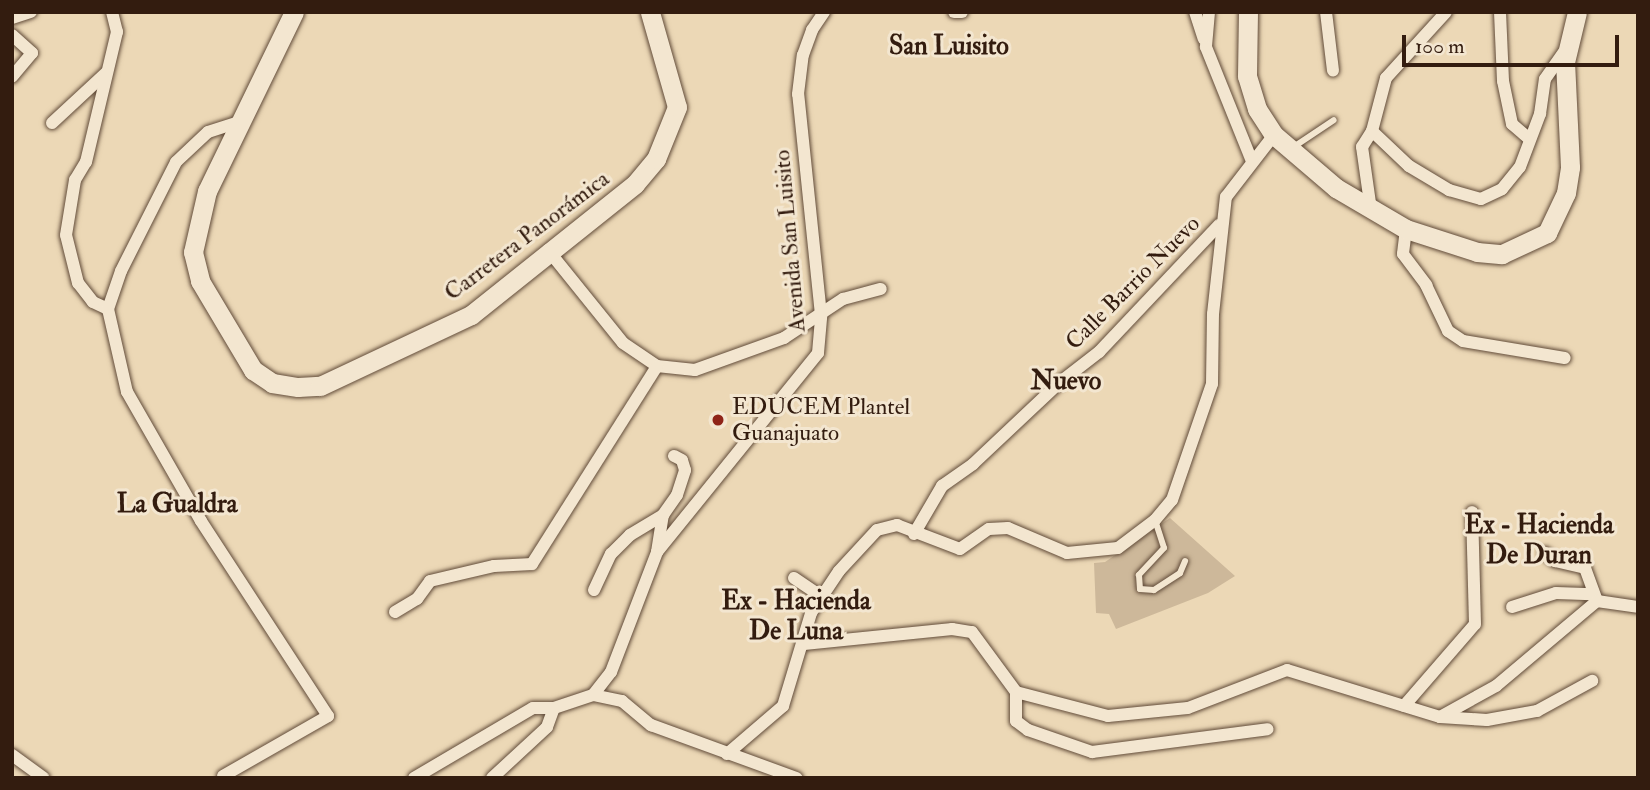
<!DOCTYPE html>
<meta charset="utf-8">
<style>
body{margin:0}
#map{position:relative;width:1650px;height:790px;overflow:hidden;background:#ecd8b6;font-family:"IM FELL Double Pica",serif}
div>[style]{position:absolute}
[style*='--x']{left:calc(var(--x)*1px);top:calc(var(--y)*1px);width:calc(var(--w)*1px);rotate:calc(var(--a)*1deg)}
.green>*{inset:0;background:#cdb89a}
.roads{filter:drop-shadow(0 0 2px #614b39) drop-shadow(0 0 2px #614b39)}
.lane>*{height:6px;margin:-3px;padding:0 3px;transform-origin:3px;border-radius:3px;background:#f3e6d0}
.street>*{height:12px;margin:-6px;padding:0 6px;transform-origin:6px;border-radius:6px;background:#f3e6d0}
.secondary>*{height:19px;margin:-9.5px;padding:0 9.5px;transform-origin:9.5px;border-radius:9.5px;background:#f3e6d0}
.dots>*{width:19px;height:19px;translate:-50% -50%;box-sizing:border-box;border:4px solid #f3e6d0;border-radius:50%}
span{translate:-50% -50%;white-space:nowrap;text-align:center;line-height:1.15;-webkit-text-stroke:6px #f3e6d0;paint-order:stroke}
.street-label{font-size:23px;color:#331c0f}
.poi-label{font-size:23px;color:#331c0f}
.left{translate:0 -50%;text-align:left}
.quarter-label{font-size:26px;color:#331c0f;font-weight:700}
.frame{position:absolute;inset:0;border:14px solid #331c0f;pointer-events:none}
.scale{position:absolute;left:1402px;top:35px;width:217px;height:32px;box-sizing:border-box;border:4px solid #331c0f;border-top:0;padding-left:9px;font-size:21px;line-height:24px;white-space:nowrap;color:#331c0f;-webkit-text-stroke:5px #f3e6d0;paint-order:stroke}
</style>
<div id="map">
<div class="green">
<div style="clip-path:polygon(1170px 518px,1235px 576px,1208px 593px,1116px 629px,1109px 614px,1096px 613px,1094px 563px,1105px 562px)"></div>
</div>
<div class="roads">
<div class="lane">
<div style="--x:1292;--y:148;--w:50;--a:-33.7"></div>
<div style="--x:1155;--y:520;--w:29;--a:72"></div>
<div style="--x:1164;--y:548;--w:37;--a:133"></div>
<div style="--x:1139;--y:575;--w:14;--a:86"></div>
<div style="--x:1140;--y:589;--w:14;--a:4"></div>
<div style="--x:1154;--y:590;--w:31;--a:-33"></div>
<div style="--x:1180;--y:573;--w:13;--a:-67"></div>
</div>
<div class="street">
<div style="--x:954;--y:12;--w:8;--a:0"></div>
<div style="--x:1195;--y:12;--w:28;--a:72"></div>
<div style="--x:1209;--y:12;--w:35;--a:95"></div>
<div style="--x:1206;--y:47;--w:121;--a:68.1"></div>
<div style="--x:1326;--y:12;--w:59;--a:83.2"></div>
<div style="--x:1500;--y:12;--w:69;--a:87.5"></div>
<div style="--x:1503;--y:81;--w:44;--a:78.2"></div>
<div style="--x:1512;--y:124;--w:23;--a:41"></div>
<div style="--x:12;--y:18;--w:20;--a:-18"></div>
<div style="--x:12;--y:35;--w:27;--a:42"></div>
<div style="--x:32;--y:53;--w:31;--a:130"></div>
<div style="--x:52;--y:123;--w:74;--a:-42.8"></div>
<div style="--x:1372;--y:131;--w:51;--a:43.4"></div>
<div style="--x:1409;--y:166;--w:47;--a:31"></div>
<div style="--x:1449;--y:190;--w:33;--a:16"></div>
<div style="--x:1481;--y:199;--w:23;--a:-25"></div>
<div style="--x:1502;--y:189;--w:28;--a:-51"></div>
<div style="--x:1520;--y:167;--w:57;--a:-69.3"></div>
<div style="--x:1540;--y:114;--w:35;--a:-82"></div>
<div style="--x:1545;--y:79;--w:33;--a:-55"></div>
<div style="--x:1371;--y:210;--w:64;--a:-98.1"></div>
<div style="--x:1362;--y:147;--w:19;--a:-58"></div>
<div style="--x:1372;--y:131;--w:55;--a:-75.2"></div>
<div style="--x:1386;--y:78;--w:89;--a:-47.7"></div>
<div style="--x:1406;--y:229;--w:25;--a:97"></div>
<div style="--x:1403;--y:254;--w:39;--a:53"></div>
<div style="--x:1426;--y:285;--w:51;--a:64.4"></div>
<div style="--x:1448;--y:331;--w:18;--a:34"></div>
<div style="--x:1463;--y:341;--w:103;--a:9.5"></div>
<div style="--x:548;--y:250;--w:119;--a:51.1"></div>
<div style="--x:623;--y:343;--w:41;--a:34.1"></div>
<div style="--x:657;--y:366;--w:38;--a:6"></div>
<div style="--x:695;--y:370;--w:95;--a:-19.8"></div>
<div style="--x:784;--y:338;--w:71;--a:-33.5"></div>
<div style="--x:843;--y:299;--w:39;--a:-15"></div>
<div style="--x:108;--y:309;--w:17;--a:-155"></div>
<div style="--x:93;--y:302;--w:24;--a:-128"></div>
<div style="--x:78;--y:283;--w:49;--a:-104"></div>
<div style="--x:66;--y:235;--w:56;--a:-80.7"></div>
<div style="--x:75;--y:180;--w:21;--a:-59"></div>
<div style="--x:86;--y:162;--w:134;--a:-76.6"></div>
<div style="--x:117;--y:32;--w:21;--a:-104"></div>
<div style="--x:914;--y:534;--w:56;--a:-59.7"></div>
<div style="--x:942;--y:486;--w:38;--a:-35"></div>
<div style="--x:973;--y:464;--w:118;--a:-43.3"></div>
<div style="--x:1059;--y:383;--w:51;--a:-37.8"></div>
<div style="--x:1099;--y:352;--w:175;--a:-46.6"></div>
<div style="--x:657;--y:552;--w:37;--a:-81"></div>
<div style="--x:663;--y:515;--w:24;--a:-55"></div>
<div style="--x:677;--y:495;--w:26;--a:-72"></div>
<div style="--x:685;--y:470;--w:10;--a:-107"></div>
<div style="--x:682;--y:460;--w:9;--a:-153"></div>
<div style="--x:1545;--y:553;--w:13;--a:39"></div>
<div style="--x:1555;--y:561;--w:31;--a:13"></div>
<div style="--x:1585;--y:568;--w:35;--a:70"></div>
<div style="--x:794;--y:578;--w:32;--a:34"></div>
<div style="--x:594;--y:590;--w:40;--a:-65"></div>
<div style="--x:611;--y:554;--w:27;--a:-45"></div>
<div style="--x:630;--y:535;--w:39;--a:-31"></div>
<div style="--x:1512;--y:607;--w:46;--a:-17.7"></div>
<div style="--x:1556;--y:593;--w:36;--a:2"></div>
<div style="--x:395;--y:612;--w:26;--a:-31"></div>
<div style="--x:417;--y:599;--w:22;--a:-54"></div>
<div style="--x:430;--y:581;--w:66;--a:-13.2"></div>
<div style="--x:494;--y:566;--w:38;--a:-3"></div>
<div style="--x:532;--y:564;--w:234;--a:-57.7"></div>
<div style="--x:804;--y:644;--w:149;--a:-5.8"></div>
<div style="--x:952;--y:629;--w:20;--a:9"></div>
<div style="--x:972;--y:632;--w:74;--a:53.7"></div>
<div style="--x:1016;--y:692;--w:95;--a:14.6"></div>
<div style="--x:1108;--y:716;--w:80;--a:-5.7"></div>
<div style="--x:1188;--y:708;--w:106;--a:-21"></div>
<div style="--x:1287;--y:670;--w:160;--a:17.1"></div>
<div style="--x:1440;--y:717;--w:47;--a:3.7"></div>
<div style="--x:1487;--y:720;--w:51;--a:-10.2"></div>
<div style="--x:1537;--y:711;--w:63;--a:-28.6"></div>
<div style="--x:1016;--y:692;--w:29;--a:90"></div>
<div style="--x:1016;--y:721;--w:15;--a:37"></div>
<div style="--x:1028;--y:730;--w:68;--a:19"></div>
<div style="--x:1092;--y:752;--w:177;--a:-7.4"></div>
<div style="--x:593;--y:695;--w:29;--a:-52"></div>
<div style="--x:611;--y:672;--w:129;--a:-69"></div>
<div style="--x:657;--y:552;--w:256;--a:-51"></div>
<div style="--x:818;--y:353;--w:38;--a:-85"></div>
<div style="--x:821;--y:315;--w:222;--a:-95.9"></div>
<div style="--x:798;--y:94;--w:39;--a:-83"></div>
<div style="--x:803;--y:55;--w:27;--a:-70"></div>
<div style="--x:812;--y:30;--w:22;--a:-56"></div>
<div style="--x:1404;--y:706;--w:108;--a:-49.1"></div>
<div style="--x:1475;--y:624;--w:112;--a:-91.5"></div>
<div style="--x:1440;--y:717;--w:64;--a:-29"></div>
<div style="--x:1496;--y:686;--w:132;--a:-40.1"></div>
<div style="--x:1597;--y:601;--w:41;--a:8.3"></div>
<div style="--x:727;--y:754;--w:74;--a:-40.6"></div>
<div style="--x:783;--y:706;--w:97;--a:-73.2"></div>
<div style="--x:811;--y:613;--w:50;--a:-56.3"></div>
<div style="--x:839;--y:571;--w:56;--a:-47.2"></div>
<div style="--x:877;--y:530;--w:21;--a:-14"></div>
<div style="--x:897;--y:525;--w:67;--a:20.9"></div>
<div style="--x:960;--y:549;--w:35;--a:-35"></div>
<div style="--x:989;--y:529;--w:19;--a:-3"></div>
<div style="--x:1008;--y:528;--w:64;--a:23"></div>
<div style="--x:1067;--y:553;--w:51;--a:-5.6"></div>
<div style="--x:1118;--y:548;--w:46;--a:-37.1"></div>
<div style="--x:1155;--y:520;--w:26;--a:-50"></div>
<div style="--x:1172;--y:500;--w:123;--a:-71"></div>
<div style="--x:1212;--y:384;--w:70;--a:-89.2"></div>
<div style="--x:1213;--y:314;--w:118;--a:-83.7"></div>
<div style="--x:1226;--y:197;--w:78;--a:-52.3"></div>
<div style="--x:12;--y:755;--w:39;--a:36"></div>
<div style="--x:223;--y:776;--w:121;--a:-29.7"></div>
<div style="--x:328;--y:716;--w:233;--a:-123.1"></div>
<div style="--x:201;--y:521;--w:149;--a:-119.8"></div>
<div style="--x:127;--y:392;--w:85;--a:-102.9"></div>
<div style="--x:108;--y:309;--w:40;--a:-71.1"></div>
<div style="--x:121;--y:271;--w:122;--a:-63.2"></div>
<div style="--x:176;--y:162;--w:44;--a:-43.2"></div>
<div style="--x:208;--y:132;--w:32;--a:-18"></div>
<div style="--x:414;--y:778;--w:138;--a:-30.5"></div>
<div style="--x:533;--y:708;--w:21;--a:0"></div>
<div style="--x:554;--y:708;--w:41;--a:-18.4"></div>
<div style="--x:593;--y:695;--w:30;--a:12"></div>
<div style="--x:622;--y:701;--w:38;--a:40"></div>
<div style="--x:651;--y:725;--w:155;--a:20"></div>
<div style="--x:492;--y:778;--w:75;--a:-42.8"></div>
<div style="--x:547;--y:727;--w:20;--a:-70"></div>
</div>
<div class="secondary">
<div style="--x:294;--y:12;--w:199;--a:115.9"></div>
<div style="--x:207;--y:191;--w:63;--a:102.9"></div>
<div style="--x:193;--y:252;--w:30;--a:76"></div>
<div style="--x:200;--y:281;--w:104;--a:59.2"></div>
<div style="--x:253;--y:370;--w:23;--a:34"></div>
<div style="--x:272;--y:383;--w:26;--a:9"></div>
<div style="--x:298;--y:387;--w:22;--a:-3"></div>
<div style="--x:320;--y:386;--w:167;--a:-25.2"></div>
<div style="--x:471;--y:315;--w:210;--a:-38.6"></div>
<div style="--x:635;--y:184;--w:33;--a:-50"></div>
<div style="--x:656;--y:159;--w:56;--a:-68"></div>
<div style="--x:677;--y:107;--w:99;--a:-105.9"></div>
<div style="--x:1248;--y:12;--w:64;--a:90.9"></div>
<div style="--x:1247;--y:76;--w:34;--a:73"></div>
<div style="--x:1257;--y:109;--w:31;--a:57"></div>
<div style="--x:1274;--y:135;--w:82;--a:40.5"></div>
<div style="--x:1336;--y:188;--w:81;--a:30.4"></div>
<div style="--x:1406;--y:229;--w:75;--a:17.9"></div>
<div style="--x:1477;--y:252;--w:25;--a:5"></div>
<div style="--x:1502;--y:254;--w:50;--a:-25"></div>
<div style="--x:1547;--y:233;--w:44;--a:-64.6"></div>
<div style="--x:1566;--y:193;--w:26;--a:-81"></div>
<div style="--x:1570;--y:167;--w:105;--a:-92.7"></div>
<div style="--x:1565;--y:62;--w:51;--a:-76.5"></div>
</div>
</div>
<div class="dots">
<div style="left:718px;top:420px;background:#8f2418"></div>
</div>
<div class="street-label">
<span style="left:527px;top:236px;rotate:-37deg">Carretera Panorámica</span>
<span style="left:790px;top:241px;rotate:-95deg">Avenida San Luisito</span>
<span style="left:1133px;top:283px;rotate:-45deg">Calle Barrio Nuevo</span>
</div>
<div class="poi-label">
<span class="left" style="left:732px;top:420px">EDUCEM Plantel<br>Guanajuato</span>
</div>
<div class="quarter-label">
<span style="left:949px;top:47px">San Luisito</span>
<span style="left:1066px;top:382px">Nuevo</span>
<span style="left:177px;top:505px">La Gualdra</span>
<span style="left:1539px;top:541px">Ex - Hacienda<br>De Duran</span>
<span style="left:796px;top:617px">Ex - Hacienda<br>De Luna</span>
</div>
<div class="frame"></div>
<div class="scale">100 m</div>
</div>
